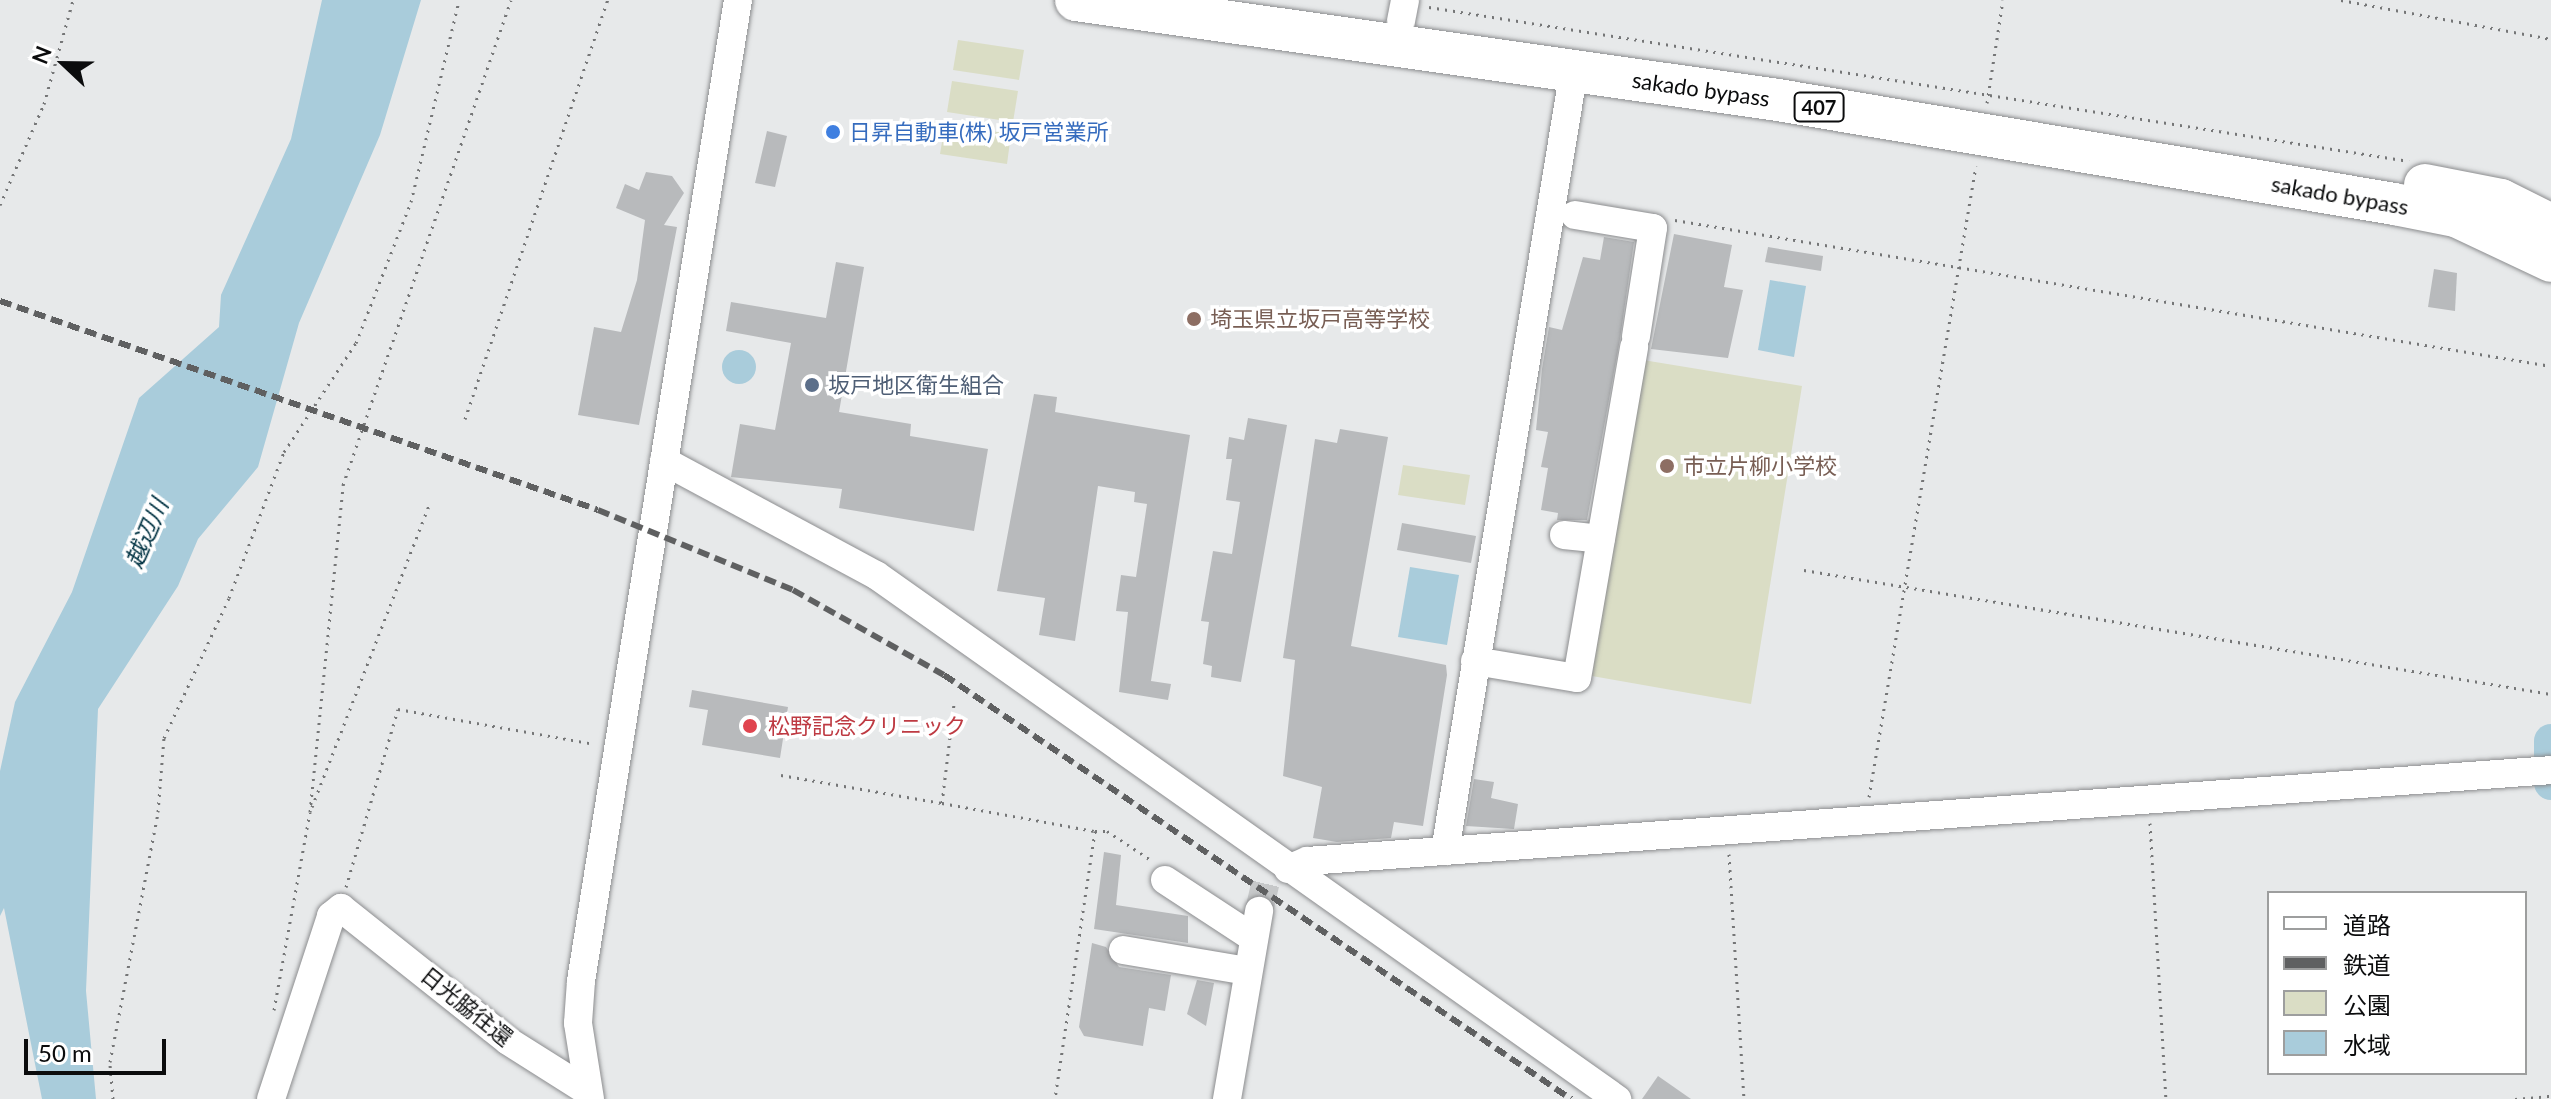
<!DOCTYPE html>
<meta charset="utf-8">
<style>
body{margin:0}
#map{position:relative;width:2551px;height:1099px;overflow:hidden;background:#e7e9ea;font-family:Lato,"Noto Sans JP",sans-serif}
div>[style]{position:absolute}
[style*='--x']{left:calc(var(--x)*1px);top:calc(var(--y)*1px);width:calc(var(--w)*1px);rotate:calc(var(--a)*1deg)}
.green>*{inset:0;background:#daddc5}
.water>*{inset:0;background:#a9ccdb}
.round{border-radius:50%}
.river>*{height:34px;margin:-17px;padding:0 17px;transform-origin:17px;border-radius:17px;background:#a9ccdb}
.building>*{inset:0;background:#b8babc}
.minor-tunnel>*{height:28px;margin-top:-14px;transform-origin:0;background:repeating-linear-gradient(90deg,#c6c8c9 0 28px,transparent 0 42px)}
.path>*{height:3px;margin-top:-1.5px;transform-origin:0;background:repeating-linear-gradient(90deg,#757677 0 2px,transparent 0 8px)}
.roads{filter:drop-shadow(0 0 2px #8c8d8f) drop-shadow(0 0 2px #8c8d8f)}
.minor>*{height:28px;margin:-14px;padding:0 14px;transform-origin:14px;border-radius:14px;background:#fff}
.highway>*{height:42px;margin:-21px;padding:0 21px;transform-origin:21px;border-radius:21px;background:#fff}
.rail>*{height:6px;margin-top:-3px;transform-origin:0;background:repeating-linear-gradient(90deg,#5f6061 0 12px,transparent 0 18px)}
.dots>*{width:22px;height:22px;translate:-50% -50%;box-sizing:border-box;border:4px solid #fff;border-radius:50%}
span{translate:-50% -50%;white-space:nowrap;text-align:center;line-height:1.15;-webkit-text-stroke:7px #fff;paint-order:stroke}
.shield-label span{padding:2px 6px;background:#fff;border:2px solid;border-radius:6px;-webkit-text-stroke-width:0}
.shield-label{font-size:20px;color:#0b0c0d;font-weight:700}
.street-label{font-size:22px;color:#0b0c0d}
.shop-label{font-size:22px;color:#366cbe}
.left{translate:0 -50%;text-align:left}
.education-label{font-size:22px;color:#785e54}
.service-label{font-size:22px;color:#4e5e75}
.health-label{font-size:22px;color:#be3a42}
.water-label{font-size:24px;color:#003242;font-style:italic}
.legend{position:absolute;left:2267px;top:891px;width:260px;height:184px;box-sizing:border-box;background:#fff;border:2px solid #9d9e9e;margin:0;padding:10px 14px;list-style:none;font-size:24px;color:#0b0c0d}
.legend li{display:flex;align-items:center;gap:16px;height:40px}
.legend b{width:40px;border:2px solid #9d9e9e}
.north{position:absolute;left:24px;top:24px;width:80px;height:80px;-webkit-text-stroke:6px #fff;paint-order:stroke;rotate:292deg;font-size:22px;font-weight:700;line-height:32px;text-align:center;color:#0b0c0d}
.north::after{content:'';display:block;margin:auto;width:28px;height:36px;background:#0b0c0d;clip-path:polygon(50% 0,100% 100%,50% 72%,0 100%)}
.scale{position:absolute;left:24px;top:1039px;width:142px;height:36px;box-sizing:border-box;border:4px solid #0b0c0d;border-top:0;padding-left:10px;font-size:24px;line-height:28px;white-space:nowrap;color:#0b0c0d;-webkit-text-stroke:6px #fff;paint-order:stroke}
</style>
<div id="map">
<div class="green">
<div style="clip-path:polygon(958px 40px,1024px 50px,1019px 80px,953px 70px)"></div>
<div style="clip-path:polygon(952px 81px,1018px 91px,1013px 122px,947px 112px)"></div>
<div style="clip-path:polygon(945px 124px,1011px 134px,1007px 164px,940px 154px)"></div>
<div style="clip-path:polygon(1643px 360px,1802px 386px,1751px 704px,1592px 676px)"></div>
<div style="clip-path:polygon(1403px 465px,1470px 475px,1465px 505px,1398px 495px)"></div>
</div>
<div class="water">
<div style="clip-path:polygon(322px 0,421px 0,380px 135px,299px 323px,258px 467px,198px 539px,178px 586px,98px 709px,86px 991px,96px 1099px,42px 1099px,4px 908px,0 916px,0 771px,15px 702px,72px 592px,139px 398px,219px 327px,221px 295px,291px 139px)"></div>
<div style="clip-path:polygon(1770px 280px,1806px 286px,1794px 357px,1758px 350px)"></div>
<div class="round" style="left:722px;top:350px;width:34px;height:34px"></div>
<div style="clip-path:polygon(1410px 567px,1459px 575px,1447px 645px,1398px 637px)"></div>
</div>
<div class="river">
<div style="--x:2551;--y:741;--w:42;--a:90"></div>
</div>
<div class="building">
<div style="clip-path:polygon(767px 131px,787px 136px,775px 187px,755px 183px)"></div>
<div style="clip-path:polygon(646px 172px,672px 176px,684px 193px,664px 225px,677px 227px,639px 425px,578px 415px,594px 327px,621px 332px,637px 280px,645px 220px,616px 208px,625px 184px,639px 190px)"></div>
<div style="clip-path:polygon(1674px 234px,1732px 245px,1724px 287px,1743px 290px,1728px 358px,1651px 349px)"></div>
<div style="clip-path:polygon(1604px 237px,1634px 242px,1620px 339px,1587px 520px,1557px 520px,1558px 513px,1541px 510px,1548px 468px,1541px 467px,1548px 432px,1536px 430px,1542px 369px,1549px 327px,1562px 330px,1583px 257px,1600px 260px)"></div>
<div style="clip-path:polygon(1768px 247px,1823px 256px,1821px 271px,1765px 262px)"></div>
<div style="clip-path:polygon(836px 262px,864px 267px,839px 412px,911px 424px,910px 436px,988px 449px,974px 531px,839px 508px,842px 489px,731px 477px,740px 424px,775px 430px,791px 343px,726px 331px,731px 302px,826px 318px)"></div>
<div style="clip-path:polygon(2434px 269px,2457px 273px,2455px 311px,2428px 307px)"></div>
<div style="clip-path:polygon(1034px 394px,1057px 397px,1055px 412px,1190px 435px,1151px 681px,1171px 684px,1168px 700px,1119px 692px,1128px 612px,1116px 611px,1118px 596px,1121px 575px,1136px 577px,1147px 504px,1134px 502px,1135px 492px,1098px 486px,1075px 641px,1039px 635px,1045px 598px,997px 591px)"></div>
<div style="clip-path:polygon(1248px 418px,1287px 425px,1241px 682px,1211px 677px,1212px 666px,1203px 664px,1209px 622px,1201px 621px,1213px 551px,1232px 554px,1240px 502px,1226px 500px,1232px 459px,1226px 459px,1229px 437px,1244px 440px)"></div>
<div style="clip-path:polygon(1340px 429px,1388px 437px,1351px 646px,1446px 665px,1447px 675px,1423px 826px,1394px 822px,1391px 838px,1337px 842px,1313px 838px,1322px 787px,1283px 776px,1295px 660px,1283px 658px,1315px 439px,1337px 443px)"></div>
<div style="clip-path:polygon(1402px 523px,1476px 536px,1471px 563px,1397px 550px)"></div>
<div style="clip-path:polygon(692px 690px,788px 707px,780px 758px,702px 745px,708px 710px,689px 707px)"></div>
<div style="clip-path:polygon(1474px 779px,1494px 782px,1491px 798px,1518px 804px,1514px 829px,1466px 826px)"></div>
<div style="clip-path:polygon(1104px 852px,1121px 855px,1116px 905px,1188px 916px,1188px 943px,1094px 929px)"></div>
<div style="clip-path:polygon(1092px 943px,1106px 947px,1119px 967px,1171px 975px,1165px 1011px,1149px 1008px,1143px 1046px,1084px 1036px,1079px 1027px)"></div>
<div style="clip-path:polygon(1197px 980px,1214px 983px,1206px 1026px,1187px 1014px)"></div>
<div style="clip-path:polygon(1658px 1076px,1691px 1099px,1642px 1099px)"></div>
</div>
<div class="minor-tunnel">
<div style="--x:1259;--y:911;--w:32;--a:-77"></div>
</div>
<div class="path">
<div style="--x:2341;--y:0;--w:214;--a:10.5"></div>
<div style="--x:1429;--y:7;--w:992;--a:8.93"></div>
<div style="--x:1987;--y:103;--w:104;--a:-81.2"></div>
<div style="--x:0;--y:205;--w:110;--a:-66.5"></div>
<div style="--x:44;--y:104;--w:108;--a:-74.4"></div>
<div style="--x:1675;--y:220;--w:888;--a:9.46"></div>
<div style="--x:465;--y:419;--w:443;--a:-71.2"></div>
<div style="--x:1804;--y:570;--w:757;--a:9.43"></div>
<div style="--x:781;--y:775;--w:163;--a:9.9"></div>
<div style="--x:942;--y:803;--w:100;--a:-83.1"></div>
<div style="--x:1869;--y:797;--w:640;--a:-80.38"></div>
<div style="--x:942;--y:803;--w:156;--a:10.4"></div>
<div style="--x:1095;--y:831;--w:271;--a:98.5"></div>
<div style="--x:312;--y:807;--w:324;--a:-68.8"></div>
<div style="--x:2150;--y:823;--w:276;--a:86.7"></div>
<div style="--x:1095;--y:831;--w:12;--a:0"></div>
<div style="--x:1107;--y:831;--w:53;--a:33.4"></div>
<div style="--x:1729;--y:854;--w:245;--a:86.5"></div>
<div style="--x:346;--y:887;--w:185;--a:-73.7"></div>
<div style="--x:398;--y:709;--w:199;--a:10.1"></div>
<div style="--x:274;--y:1010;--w:201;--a:-79.7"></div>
<div style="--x:310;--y:812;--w:329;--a:-84.2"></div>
<div style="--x:343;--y:485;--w:513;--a:-70.89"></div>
<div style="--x:113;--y:1099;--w:37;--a:-95"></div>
<div style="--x:110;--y:1062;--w:255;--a:-79.1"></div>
<div style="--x:158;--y:812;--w:74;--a:-85.4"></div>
<div style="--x:164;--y:738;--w:154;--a:-65.1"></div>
<div style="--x:229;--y:598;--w:156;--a:-69.4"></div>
<div style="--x:284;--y:452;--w:131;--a:-56.6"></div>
<div style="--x:356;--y:343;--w:151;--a:-68.7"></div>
<div style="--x:411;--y:202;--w:208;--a:-76.6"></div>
<div style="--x:2515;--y:1099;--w:36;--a:-5"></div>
</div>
<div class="roads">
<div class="minor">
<div style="--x:1401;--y:21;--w:21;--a:-79"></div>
<div style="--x:1575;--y:215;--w:79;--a:9.5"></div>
<div style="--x:1653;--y:228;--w:110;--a:98.9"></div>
<div style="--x:664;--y:461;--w:241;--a:28.3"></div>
<div style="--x:876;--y:575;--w:908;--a:35.27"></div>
<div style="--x:1564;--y:535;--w:37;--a:6"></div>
<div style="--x:1475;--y:661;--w:103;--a:9.5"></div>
<div style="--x:1577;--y:678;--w:336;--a:-80.2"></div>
<div style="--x:1445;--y:851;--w:792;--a:-80.62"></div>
<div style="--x:1288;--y:869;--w:21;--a:-23"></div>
<div style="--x:1307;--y:861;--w:1247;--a:-4.18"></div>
<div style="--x:1165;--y:880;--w:104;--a:33.2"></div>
<div style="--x:1123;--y:950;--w:126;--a:9.6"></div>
<div style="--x:271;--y:1099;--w:193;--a:-71.8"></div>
<div style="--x:331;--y:916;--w:13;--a:-39"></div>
<div style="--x:341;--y:908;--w:213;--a:38.5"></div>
<div style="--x:508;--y:1041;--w:93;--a:32.3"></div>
<div style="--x:590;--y:1099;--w:77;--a:-99"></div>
<div style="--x:578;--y:1023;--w:42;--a:-85.9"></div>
<div style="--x:581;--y:981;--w:993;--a:-80.91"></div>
<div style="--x:1227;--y:1099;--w:191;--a:-80.3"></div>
</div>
<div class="highway">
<div style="--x:1076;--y:0;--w:709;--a:8.11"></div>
<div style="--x:1778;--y:100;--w:625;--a:9.58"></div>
<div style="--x:2394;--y:204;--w:63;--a:11"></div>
<div style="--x:2456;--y:216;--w:105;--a:25.3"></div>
<div style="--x:2425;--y:185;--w:77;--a:11.2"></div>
<div style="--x:2501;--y:200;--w:56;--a:26.6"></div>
</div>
</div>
<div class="rail">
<div style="--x:0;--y:301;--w:633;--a:19.26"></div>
<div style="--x:598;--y:510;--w:211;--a:22.3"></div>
<div style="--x:793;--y:590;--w:173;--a:29.4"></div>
<div style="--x:944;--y:675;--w:757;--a:34.07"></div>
</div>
<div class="dots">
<div style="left:833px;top:132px;background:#3f7fe0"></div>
<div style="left:1194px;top:319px;background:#8d6e63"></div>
<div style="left:812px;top:385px;background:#5c6f8a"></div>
<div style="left:1667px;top:466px;background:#8d6e63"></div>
<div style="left:750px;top:726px;background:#e0444e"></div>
</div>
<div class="shield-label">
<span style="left:1819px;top:107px">407</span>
</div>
<div class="street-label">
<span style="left:1701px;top:89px;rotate:8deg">sakado bypass</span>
<span style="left:2340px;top:195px;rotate:10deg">sakado bypass</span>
<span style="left:467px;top:1006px;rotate:39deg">日光脇往還</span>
</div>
<div class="shop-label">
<span class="left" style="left:849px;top:132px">日昇自動車(株) 坂戸営業所</span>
</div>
<div class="education-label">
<span class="left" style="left:1210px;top:319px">埼玉県立坂戸高等学校</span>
<span class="left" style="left:1683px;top:466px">市立片柳小学校</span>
</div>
<div class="service-label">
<span class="left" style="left:828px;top:385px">坂戸地区衛生組合</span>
</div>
<div class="health-label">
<span class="left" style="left:768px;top:726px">松野記念クリニック</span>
</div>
<div class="water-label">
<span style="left:146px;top:533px;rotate:-67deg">越辺川</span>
</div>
<ul class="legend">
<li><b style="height:10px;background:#fff"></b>道路</li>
<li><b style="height:10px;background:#5f6061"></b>鉄道</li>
<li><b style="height:22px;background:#daddc5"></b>公園</li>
<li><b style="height:22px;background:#a9ccdb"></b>水域</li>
</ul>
<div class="north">N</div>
<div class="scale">50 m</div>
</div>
